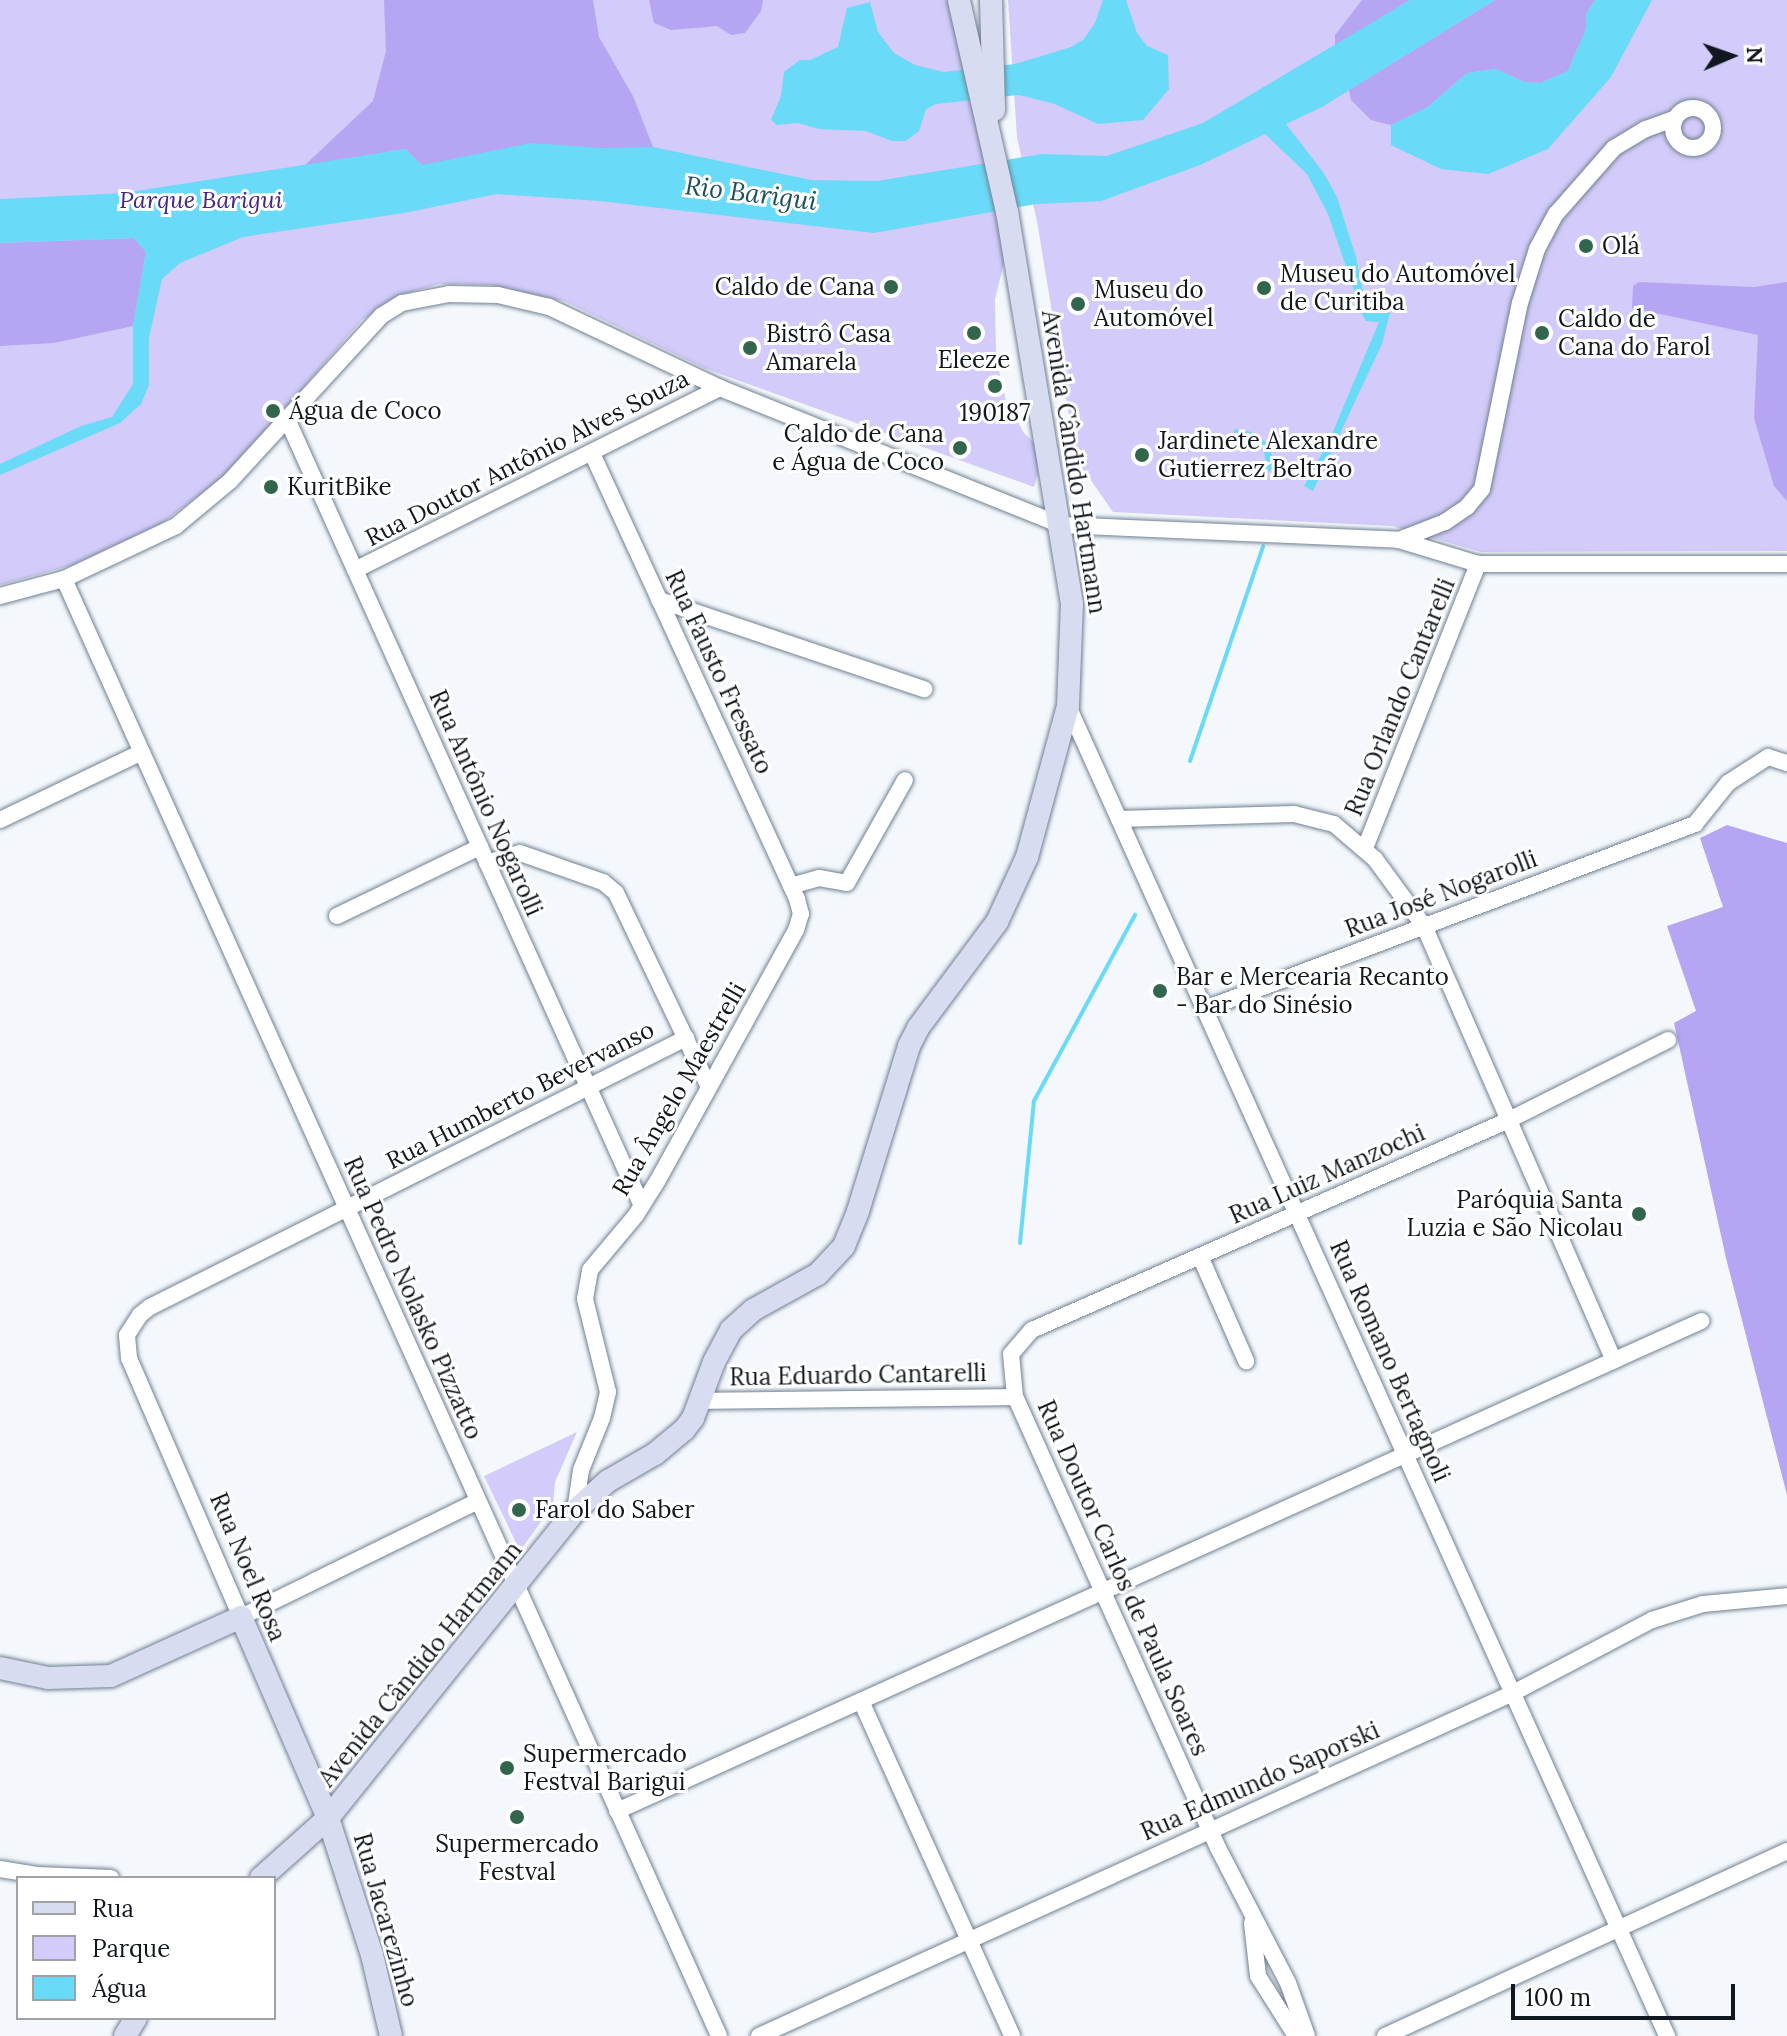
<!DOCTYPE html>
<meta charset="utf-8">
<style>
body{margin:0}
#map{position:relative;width:1787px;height:2036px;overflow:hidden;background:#f4f8fc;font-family:Lora,serif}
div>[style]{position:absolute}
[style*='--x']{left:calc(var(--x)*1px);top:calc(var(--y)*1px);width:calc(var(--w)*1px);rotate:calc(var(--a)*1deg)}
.green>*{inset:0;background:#d3cbf9}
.forest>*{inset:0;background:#b5a5f2}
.water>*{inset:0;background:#69daf7}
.stream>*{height:4px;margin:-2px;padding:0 2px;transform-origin:2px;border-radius:2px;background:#69daf7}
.roads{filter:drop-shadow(0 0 2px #718093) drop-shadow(0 0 2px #718093)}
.street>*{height:16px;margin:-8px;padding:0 8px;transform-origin:8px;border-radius:8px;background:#fff}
.street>.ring{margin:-8px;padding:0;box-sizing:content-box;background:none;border:16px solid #fff;border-radius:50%}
.secondary>*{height:22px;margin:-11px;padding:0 11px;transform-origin:11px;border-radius:11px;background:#d7dcf1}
.dots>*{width:22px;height:22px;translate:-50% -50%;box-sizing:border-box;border:4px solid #fff;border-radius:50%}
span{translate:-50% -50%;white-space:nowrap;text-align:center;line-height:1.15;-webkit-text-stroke:6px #fff;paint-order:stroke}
.park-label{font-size:24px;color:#452880;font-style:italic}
.poi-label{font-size:24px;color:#11171e}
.left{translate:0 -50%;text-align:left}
.right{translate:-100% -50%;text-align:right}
.street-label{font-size:24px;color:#11171e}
.water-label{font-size:26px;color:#1e4f5c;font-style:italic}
.legend{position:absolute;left:16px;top:1876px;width:260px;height:144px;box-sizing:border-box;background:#fff;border:2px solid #a0a2a5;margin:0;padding:10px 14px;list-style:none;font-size:24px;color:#11171e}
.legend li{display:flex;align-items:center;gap:16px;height:40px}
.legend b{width:40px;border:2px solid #a0a2a5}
.north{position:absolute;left:1691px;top:16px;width:80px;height:80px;-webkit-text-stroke:6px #fff;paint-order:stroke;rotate:88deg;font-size:22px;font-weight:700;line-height:32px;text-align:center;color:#11171e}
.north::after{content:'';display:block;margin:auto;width:28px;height:36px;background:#11171e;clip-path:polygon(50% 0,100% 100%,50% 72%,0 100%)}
.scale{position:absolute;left:1511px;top:1984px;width:224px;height:36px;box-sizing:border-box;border:4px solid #11171e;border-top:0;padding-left:10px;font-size:24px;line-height:28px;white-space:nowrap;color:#11171e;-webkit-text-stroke:6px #fff;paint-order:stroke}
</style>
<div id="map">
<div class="green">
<div style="clip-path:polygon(0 0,950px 0,1007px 251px,995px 299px,996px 358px,1006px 401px,1024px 433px,1044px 452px,1034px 487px,704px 368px,566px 302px,492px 285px,439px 284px,401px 295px,362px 320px,230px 472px,162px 523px,73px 565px,0 585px)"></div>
<div style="clip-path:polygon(1008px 0,1787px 0,1787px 551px,1481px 552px,1392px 526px,1113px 512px,1076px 459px,1037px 221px,1017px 138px)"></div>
<div style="clip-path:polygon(577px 1432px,555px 1482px,553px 1505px,520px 1551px,484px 1476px)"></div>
</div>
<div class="forest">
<div style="clip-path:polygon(384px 0,593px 0,599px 37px,633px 96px,653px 147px,422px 165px,405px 149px,304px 166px,373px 101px,386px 51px)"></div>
<div style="clip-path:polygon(649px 0,763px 0,761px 11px,745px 33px,731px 35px,717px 26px,671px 30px,654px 23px)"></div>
<div style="clip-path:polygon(1362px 0,1410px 0,1335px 46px,1335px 35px)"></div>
<div style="clip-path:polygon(1495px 0,1595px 0,1586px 14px,1586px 29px,1568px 71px,1541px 83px,1524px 82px,1496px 69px,1467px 73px,1428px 107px,1391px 125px,1371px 120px,1351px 100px,1349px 90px)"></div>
<div style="clip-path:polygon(134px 238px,146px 252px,133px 326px,54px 343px,0 346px,0 243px)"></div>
<div style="clip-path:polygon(1639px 282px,1754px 287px,1787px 282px,1787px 501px,1774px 486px,1754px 418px,1758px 335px,1632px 308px,1633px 286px)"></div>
<div style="clip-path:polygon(1727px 825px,1787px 843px,1787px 1495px,1726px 1258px,1674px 1023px,1696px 1011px,1667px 926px,1723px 907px,1700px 838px)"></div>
</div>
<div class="water">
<div style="clip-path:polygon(1103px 0,1126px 0,1137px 33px,1147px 46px,1168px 55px,1169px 89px,1143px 120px,1098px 124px,1055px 104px,1019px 95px,936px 104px,926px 109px,919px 131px,906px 141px,892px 141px,866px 131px,819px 129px,798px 123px,777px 125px,771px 120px,781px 96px,784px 72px,800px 60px,810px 60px,838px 47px,847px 8px,870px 2px,878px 32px,894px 53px,915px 65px,944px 72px,1015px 64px,1071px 47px,1084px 39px,1095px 23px)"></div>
<div style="clip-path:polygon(1410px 0,1495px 0,1322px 107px,1286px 124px,1323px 172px,1337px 197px,1356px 257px,1366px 305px,1370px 308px,1385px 294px,1389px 299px,1390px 313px,1382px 344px,1313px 491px,1304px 486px,1329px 441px,1379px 322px,1366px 321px,1363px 316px,1328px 214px,1307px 174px,1265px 134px,1200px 165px,1101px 201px,1036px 204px,874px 233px,600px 201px,497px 194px,404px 213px,243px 237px,180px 263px,162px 279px,149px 338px,149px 385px,141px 404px,120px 423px,0 475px,0 464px,81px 426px,112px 417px,133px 384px,133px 326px,146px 252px,134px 238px,0 243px,0 199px,124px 193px,405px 149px,422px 165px,531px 143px,602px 148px,653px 147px,811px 180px,877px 181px,1042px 154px,1107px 156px,1203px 123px)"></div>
<div style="clip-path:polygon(1595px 0,1652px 0,1611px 77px,1548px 149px,1488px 174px,1441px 169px,1391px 145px,1391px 125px,1428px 107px,1467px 73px,1496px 69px,1524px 82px,1540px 83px,1568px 71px,1586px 29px,1586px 14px)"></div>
<div style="clip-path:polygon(1235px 429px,1251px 432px,1267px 443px,1274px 460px,1272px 470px,1266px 473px,1262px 469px,1266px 461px,1263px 447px,1256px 443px,1251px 452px,1234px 433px)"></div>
</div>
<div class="stream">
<div style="--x:1190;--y:761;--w:227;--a:-71.2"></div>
<div style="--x:1020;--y:1243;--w:143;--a:-84.4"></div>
<div style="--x:1034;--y:1101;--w:212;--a:-61.5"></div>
</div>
<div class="roads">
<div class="street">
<div class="ring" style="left:1673px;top:108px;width:24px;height:24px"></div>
<div style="--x:287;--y:419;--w:863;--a:65.72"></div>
<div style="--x:1399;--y:540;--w:49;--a:-21.4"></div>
<div style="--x:1445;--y:522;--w:27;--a:-34"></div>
<div style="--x:1467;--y:507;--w:23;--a:-50"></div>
<div style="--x:1482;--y:489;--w:190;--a:-78.5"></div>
<div style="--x:1520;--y:303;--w:57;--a:-72.5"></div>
<div style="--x:1537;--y:249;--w:40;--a:-62"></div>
<div style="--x:1556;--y:214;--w:88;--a:-48.7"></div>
<div style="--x:1614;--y:148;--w:37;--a:-31"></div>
<div style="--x:1646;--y:129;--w:30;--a:-20"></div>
<div style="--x:355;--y:570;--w:408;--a:-26.5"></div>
<div style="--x:64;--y:579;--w:1597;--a:65.79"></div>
<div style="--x:0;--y:596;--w:66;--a:-14.9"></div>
<div style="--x:64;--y:579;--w:124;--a:-25.3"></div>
<div style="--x:176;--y:526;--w:70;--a:-39.8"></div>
<div style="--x:230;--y:481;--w:224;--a:-47.5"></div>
<div style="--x:381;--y:316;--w:25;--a:-32"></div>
<div style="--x:402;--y:303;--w:48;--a:-10.8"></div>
<div style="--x:449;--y:294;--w:49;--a:1.2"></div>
<div style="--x:498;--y:295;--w:52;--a:13.2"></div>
<div style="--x:549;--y:307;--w:189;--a:25.3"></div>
<div style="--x:720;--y:388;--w:367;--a:21.9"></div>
<div style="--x:1060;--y:525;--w:339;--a:2.5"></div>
<div style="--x:1399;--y:540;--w:83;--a:16.9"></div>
<div style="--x:1478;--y:564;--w:309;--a:0"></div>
<div style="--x:659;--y:600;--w:280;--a:18.6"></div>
<div style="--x:1068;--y:706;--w:1459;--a:65.75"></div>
<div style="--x:1119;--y:819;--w:175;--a:-1.6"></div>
<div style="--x:1294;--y:814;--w:41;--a:14"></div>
<div style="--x:1334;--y:824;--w:54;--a:40.5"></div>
<div style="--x:1375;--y:859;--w:83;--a:53.8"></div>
<div style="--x:1424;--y:926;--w:474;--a:66.4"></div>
<div style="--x:0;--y:820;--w:157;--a:-25.6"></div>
<div style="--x:1365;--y:848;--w:306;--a:-68.3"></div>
<div style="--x:487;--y:863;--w:34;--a:-17"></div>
<div style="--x:520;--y:853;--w:88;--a:19.3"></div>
<div style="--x:603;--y:882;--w:17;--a:40"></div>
<div style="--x:616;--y:893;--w:215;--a:64.4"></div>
<div style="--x:791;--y:886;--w:29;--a:-16"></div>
<div style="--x:819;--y:878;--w:28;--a:10"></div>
<div style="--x:847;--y:883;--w:118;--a:-60.6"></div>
<div style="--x:337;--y:916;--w:159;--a:-25.8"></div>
<div style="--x:1205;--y:1009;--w:524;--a:-20.68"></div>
<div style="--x:1695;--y:824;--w:53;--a:-51.2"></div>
<div style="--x:1728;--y:783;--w:48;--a:-33"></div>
<div style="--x:1768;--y:757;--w:20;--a:18"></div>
<div style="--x:1200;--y:1256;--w:115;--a:66.3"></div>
<div style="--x:700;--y:1401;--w:315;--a:-0.7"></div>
<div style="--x:478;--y:1501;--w:264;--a:153.9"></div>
<div style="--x:241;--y:1617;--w:282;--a:-113.4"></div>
<div style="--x:129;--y:1358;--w:23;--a:-95"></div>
<div style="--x:127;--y:1335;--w:24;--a:-57"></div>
<div style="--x:140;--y:1315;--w:13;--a:-39"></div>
<div style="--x:150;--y:1307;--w:600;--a:-26.65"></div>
<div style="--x:575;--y:1511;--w:41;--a:-81.7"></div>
<div style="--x:581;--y:1470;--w:56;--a:-68"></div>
<div style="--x:602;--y:1418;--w:27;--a:-77"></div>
<div style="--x:608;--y:1392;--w:96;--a:-103.9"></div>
<div style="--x:585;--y:1299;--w:29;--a:-80"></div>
<div style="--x:590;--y:1270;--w:72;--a:-50.1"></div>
<div style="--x:636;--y:1215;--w:41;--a:-57.8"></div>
<div style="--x:658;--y:1180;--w:286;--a:-61.1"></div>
<div style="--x:796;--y:930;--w:17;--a:-73"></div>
<div style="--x:801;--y:914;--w:16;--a:-105"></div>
<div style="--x:797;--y:899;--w:492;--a:-114.7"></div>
<div style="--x:861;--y:1701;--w:367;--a:65.7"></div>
<div style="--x:617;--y:1811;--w:1190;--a:-24.32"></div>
<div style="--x:0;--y:1869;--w:37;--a:9"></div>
<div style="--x:37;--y:1875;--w:74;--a:2.3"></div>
<div style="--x:1252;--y:1923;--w:53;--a:83.5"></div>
<div style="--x:1258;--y:1976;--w:71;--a:57.7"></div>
<div style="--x:759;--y:2036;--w:828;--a:-24.46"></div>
<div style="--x:1513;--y:1693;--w:157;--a:-27.7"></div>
<div style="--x:1652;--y:1620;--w:53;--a:-17.4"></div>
<div style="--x:1703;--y:1604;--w:84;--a:-5.4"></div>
<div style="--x:1307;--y:2036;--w:56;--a:-109.7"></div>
<div style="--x:1288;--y:1983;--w:152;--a:-117.4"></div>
<div style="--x:1218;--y:1848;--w:495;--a:-114.2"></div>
<div style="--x:1015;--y:1397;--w:43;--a:-95.3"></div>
<div style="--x:1011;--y:1354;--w:32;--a:-49"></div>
<div style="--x:1032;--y:1330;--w:521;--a:-23.76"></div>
<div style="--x:1509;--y:1120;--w:178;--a:-26.7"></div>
<div style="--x:1385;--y:2036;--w:443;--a:-24.7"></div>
</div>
<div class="secondary">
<div style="--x:991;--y:0;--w:110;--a:88.4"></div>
<div style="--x:0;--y:1668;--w:49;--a:11.8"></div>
<div style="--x:48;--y:1678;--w:63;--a:-1.8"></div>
<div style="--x:111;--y:1676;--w:143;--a:-24.4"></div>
<div style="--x:241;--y:1617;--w:219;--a:66.6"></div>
<div style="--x:328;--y:1818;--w:144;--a:72.2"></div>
<div style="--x:372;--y:1955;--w:83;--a:76.8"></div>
<div style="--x:261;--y:1878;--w:90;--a:-41.8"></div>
<div style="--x:328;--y:1818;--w:394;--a:-51.2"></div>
<div style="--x:575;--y:1511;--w:45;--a:-42.3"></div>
<div style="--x:608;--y:1481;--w:54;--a:-29.9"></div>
<div style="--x:655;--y:1454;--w:38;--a:-40"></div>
<div style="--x:684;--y:1430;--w:15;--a:-53"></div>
<div style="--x:693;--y:1418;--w:60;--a:-69.4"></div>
<div style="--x:714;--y:1362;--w:36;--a:-62"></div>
<div style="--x:731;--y:1330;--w:30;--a:-42"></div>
<div style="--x:753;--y:1310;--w:74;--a:-29"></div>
<div style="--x:818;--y:1274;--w:38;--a:-47"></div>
<div style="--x:844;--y:1246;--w:38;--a:-68"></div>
<div style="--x:858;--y:1211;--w:173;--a:-72.8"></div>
<div style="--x:909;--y:1046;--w:20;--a:-63"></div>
<div style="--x:918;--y:1028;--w:132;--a:-53.3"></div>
<div style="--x:997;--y:922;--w:72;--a:-65.2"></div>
<div style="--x:1027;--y:857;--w:156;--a:-74.8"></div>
<div style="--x:1068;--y:706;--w:102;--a:-87.8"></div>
<div style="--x:1072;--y:604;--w:397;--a:-99.4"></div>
<div style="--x:1007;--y:212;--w:217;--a:-102.8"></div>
<div style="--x:125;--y:2036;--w:21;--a:-59"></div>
</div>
</div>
<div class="dots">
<div style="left:1586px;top:246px;background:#31664c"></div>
<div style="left:891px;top:287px;background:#31664c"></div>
<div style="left:1264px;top:288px;background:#31664c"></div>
<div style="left:1078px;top:304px;background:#31664c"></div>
<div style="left:974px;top:333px;background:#31664c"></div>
<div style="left:1542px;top:333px;background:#31664c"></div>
<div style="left:750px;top:348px;background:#31664c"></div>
<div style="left:995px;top:386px;background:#31664c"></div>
<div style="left:273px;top:411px;background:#31664c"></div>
<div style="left:960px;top:448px;background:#31664c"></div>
<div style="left:1142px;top:455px;background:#31664c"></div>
<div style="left:271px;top:487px;background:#31664c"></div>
<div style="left:1160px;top:991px;background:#31664c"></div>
<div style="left:1639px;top:1214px;background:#31664c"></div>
<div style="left:519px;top:1510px;background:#31664c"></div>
<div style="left:507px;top:1768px;background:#31664c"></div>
<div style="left:517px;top:1817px;background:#31664c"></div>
</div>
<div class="park-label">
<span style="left:201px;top:200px">Parque Barigui</span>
</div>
<div class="poi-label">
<span class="left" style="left:1602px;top:246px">Olá</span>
<span class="left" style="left:1280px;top:288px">Museu do Automóvel<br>de Curitiba</span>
<span class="right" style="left:875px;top:287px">Caldo de Cana</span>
<span class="left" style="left:1094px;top:304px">Museu do<br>Automóvel</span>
<span class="left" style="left:1558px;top:333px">Caldo de<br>Cana do Farol</span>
<span class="left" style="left:766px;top:348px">Bistrô Casa<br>Amarela</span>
<span style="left:974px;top:360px">Eleeze</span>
<span class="left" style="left:289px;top:411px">Água de Coco</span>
<span style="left:995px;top:413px">190187</span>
<span class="right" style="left:944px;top:448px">Caldo de Cana<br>e Água de Coco</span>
<span class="left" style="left:1158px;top:455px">Jardinete Alexandre<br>Gutierrez Beltrão</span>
<span class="left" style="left:287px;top:487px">KuritBike</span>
<span class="left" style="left:1176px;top:991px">Bar e Mercearia Recanto<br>- Bar do Sinésio</span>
<span class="right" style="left:1623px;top:1214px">Paróquia Santa<br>Luzia e São Nicolau</span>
<span class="left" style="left:535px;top:1510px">Farol do Saber</span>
<span class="left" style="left:523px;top:1768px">Supermercado<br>Festval Barigui</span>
<span style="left:517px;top:1858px">Supermercado<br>Festval</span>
</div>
<div class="street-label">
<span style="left:527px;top:458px;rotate:-27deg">Rua Doutor Antônio Alves Souza</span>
<span style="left:1074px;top:462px;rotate:81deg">Avenida Cândido Hartmann</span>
<span style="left:719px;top:672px;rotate:65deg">Rua Fausto Fressato</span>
<span style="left:1400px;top:697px;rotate:-68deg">Rua Orlando Cantarelli</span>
<span style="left:486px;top:803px;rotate:66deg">Rua Antônio Nogarolli</span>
<span style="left:1441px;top:894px;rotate:-21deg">Rua José Nogarolli</span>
<span style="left:679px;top:1089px;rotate:-60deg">Rua Ângelo Maestrelli</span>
<span style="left:520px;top:1095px;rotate:-27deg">Rua Humberto Bevervanso</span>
<span style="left:1327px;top:1174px;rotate:-24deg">Rua Luiz Manzochi</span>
<span style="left:413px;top:1298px;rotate:66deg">Rua Pedro Nolasko Pizzatto</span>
<span style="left:1390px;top:1361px;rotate:66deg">Rua Romano Bertagnoli</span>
<span style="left:858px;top:1375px;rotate:-1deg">Rua Eduardo Cantarelli</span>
<span style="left:248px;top:1567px;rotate:67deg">Rua Noel Rosa</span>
<span style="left:1123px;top:1578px;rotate:66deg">Rua Doutor Carlos de Paula Soares</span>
<span style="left:420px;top:1664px;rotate:-51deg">Avenida Cândido Hartmann</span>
<span style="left:1260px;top:1781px;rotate:-24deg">Rua Edmundo Saporski</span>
<span style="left:386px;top:1920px;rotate:74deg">Rua Jacarezinho</span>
</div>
<div class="water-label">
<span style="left:751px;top:193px;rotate:7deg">Rio Barigui</span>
</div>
<ul class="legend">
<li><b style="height:10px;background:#d7dcf1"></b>Rua</li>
<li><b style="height:22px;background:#d3cbf9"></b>Parque</li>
<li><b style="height:22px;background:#69daf7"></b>Água</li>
</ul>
<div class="north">N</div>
<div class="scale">100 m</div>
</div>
